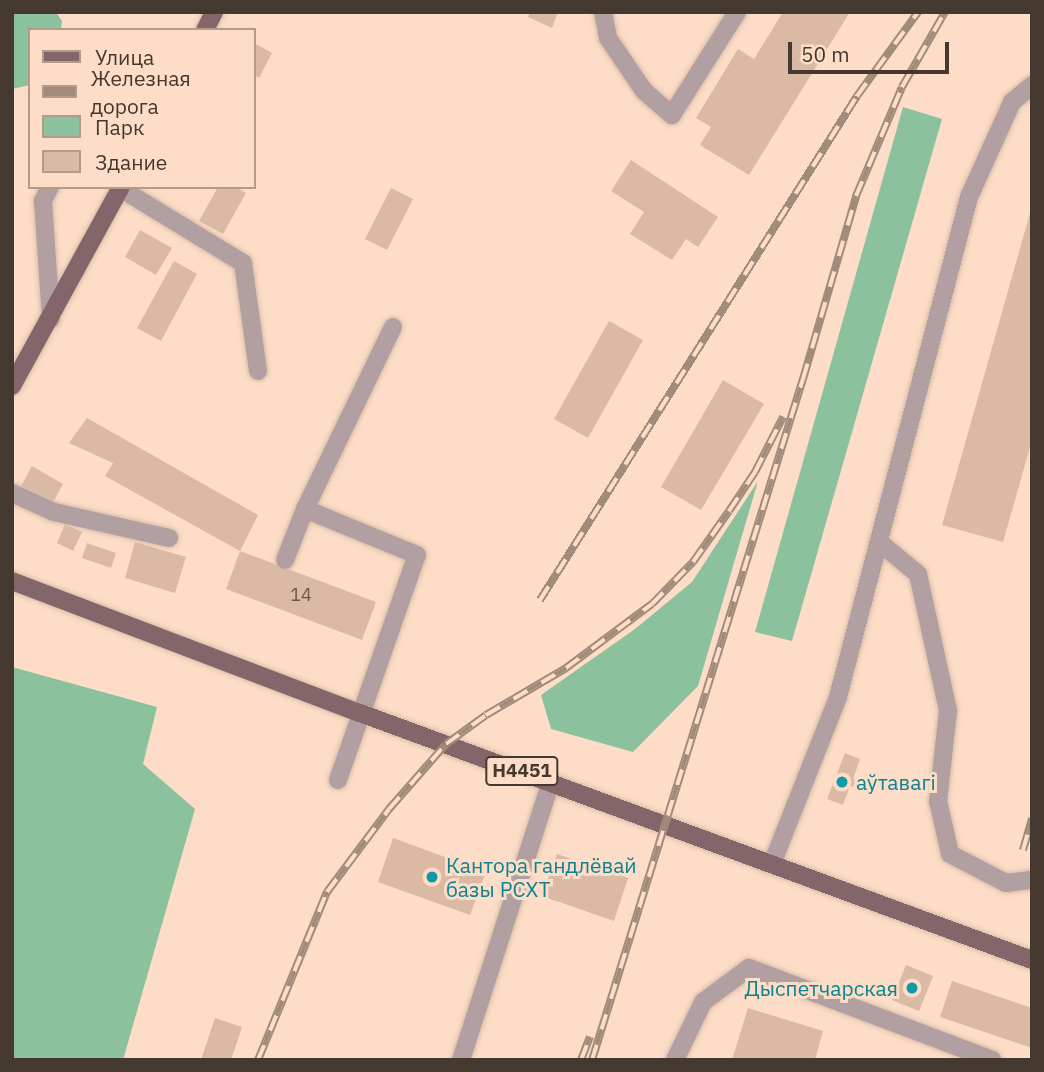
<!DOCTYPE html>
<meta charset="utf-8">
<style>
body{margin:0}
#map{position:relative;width:1044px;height:1072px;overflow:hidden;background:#fdddc7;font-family:"IBM Plex Sans",sans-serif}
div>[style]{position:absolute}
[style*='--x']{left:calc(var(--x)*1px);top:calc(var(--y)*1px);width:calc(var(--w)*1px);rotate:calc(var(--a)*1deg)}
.green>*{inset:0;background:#8bc29d}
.building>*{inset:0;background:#dabaa5}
.roads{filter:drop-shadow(0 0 2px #d8bca9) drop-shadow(0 0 2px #d8bca9)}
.minor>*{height:18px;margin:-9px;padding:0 9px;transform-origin:9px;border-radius:9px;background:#b19fa1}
.major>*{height:18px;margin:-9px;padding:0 9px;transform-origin:9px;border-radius:9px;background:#84666a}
.rail>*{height:8px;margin-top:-4px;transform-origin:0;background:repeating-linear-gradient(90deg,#fdddc7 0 16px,#a18b7b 0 32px);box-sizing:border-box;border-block:2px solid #a18b7b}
.dots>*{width:19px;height:19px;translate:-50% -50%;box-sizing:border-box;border:4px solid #fdddc7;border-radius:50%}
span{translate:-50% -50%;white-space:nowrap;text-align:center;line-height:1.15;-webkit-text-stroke:6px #fdddc7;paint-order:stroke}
.number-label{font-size:18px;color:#6a584c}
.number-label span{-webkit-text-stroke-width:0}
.shield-label span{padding:2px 5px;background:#fdddc7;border:2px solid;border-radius:5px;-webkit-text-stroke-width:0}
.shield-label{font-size:19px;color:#45382f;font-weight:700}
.culture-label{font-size:21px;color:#0d838f}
.left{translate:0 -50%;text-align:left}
.right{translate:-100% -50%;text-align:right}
.frame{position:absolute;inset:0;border:14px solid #45382f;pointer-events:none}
.legend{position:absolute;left:28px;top:28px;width:228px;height:161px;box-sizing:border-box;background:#fdddc7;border:2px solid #b39b8a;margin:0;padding:9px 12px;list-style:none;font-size:21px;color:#45382f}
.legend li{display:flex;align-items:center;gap:14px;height:35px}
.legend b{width:35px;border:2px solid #b39b8a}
.scale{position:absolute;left:788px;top:42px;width:161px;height:32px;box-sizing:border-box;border:4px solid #45382f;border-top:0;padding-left:9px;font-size:21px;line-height:24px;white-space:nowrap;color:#45382f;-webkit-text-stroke:5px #fdddc7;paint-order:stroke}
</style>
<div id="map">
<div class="green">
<div style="clip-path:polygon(12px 12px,56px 12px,62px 21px,61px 30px,30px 30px,30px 85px,12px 89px)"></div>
<div style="clip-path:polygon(903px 107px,942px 119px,792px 641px,755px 632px)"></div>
<div style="clip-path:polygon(758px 481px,698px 686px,633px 752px,551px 729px,541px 695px,635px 629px,692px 582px)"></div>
<div style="clip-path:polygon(12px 667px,157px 707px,143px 764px,195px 809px,123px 1060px,12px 1060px)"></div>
</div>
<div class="building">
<div style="clip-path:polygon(530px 12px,558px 12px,552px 28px,528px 17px)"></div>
<div style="clip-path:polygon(783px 12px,850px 12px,749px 175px,700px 145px,711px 127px,696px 118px,738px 49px,754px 59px)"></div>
<div style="clip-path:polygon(254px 43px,272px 53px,259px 78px,254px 75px)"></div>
<div style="clip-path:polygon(631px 160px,718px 217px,698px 247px,686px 239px,672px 260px,630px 234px,644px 212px,611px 191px)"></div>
<div style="clip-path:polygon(218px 187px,236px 187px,246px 193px,223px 234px,199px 221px)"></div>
<div style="clip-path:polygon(391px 188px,413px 199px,387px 250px,365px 239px)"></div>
<div style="clip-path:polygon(1032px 206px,1032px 440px,1003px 542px,942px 525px)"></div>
<div style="clip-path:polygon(140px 230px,172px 248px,156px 275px,125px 257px)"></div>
<div style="clip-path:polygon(174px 261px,197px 274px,161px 341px,137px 328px)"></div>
<div style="clip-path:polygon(609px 321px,643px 340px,588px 438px,554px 419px)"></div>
<div style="clip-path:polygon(723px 380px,764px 404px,701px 510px,661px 487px)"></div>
<div style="clip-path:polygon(87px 418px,258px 515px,240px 551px,105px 476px,113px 463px,69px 443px)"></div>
<div style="clip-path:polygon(32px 466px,63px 484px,51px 506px,20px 488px)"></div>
<div style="clip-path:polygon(65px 524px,82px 532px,73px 551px,57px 543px)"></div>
<div style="clip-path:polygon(135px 542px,186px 557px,175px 593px,125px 578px)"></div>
<div style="clip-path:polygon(87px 543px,116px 553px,111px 568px,82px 558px)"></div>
<div style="clip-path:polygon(240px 551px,376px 602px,362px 640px,226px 589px)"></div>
<div style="clip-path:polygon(845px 753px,860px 759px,853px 779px,856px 780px,853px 787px,850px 786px,843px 805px,827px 799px)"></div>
<div style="clip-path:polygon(393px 838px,486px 872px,470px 915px,378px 882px)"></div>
<div style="clip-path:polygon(557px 854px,628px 878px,614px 921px,542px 896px)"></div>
<div style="clip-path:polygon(906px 965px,933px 976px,919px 1011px,892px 1000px)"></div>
<div style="clip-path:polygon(952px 981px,1032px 1008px,1032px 1048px,940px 1017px)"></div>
<div style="clip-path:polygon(748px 1008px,823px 1031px,815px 1060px,732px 1060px)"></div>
<div style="clip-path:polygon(215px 1018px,242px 1027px,231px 1060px,201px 1060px)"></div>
</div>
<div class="roads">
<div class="minor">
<div style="--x:603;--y:12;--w:26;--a:79"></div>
<div style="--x:608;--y:38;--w:64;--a:55.8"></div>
<div style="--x:644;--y:91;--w:37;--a:41"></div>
<div style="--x:672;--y:115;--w:122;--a:-57.7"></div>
<div style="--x:50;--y:187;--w:16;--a:117"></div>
<div style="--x:43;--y:201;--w:118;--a:86.1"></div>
<div style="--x:120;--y:188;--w:144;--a:31.4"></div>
<div style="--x:243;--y:263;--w:109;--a:82.1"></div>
<div style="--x:12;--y:493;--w:46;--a:24.3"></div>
<div style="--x:54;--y:512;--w:118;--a:12.7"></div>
<div style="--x:879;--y:542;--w:50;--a:39.4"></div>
<div style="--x:918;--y:574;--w:140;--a:77.6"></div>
<div style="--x:948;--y:711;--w:91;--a:96.3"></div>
<div style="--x:938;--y:801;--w:54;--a:77.2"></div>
<div style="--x:950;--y:854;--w:63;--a:27.4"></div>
<div style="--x:1006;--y:883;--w:26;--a:-7"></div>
<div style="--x:285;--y:560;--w:55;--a:-68.6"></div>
<div style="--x:338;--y:780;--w:238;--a:-70.7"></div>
<div style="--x:417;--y:555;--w:121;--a:-157.7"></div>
<div style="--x:305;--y:509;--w:202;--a:-64.2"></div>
<div style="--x:772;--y:864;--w:180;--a:-68.4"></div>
<div style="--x:838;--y:697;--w:517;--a:-75.32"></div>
<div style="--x:969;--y:197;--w:104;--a:-65.6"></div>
<div style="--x:1012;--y:102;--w:26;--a:-40"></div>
<div style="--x:461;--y:1060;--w:292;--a:-72.1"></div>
<div style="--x:675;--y:1060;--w:64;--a:-64.2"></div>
<div style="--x:703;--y:1002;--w:57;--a:-36.5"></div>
<div style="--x:749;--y:968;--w:260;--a:20.7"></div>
</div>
<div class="major">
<div style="--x:205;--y:30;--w:20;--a:-63"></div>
<div style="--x:12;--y:386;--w:227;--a:-61.3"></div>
<div style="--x:12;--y:581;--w:372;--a:20.8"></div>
<div style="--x:360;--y:713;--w:716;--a:20.18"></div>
</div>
</div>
<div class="rail">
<div style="--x:540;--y:600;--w:595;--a:-57.83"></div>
<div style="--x:857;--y:96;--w:104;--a:-54"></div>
<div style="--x:1023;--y:850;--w:33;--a:-74"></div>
<div style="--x:258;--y:1060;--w:182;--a:-67.7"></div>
<div style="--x:327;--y:892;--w:104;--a:-53.2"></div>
<div style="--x:389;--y:809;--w:86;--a:-48.8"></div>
<div style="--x:446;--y:744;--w:49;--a:-35.9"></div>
<div style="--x:486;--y:715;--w:93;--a:-30.4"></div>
<div style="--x:566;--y:668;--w:107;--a:-36.7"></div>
<div style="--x:652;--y:604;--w:59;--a:-45.7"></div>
<div style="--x:693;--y:562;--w:62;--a:-54.8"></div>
<div style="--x:729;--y:511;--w:47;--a:-56.3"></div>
<div style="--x:755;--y:472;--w:62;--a:-63"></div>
<div style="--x:581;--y:1060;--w:25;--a:-69"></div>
<div style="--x:592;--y:1060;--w:713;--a:-72.79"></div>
<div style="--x:803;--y:379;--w:191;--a:-73.8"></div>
<div style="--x:856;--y:196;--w:118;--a:-67.1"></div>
<div style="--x:902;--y:87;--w:86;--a:-60.2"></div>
</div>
<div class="dots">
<div style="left:842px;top:782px;background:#0f9aa8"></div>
<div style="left:432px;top:877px;background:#0f9aa8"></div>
<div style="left:912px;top:988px;background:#0f9aa8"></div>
</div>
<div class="number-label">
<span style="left:301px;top:595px">14</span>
</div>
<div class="shield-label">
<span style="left:522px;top:771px">Н4451</span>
</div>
<div class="culture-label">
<span class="left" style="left:856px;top:782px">аўтавагі</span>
<span class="left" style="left:446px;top:877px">Кантора гандлёвай<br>базы РСХТ</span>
<span class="right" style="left:898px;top:988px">Дыспетчарская</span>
</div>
<div class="frame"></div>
<ul class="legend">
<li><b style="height:9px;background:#84666a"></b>Улица</li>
<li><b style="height:9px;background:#a18b7b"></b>Железная дорога</li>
<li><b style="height:19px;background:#8bc29d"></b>Парк</li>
<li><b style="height:19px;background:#dabaa5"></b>Здание</li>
</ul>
<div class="scale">50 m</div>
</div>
